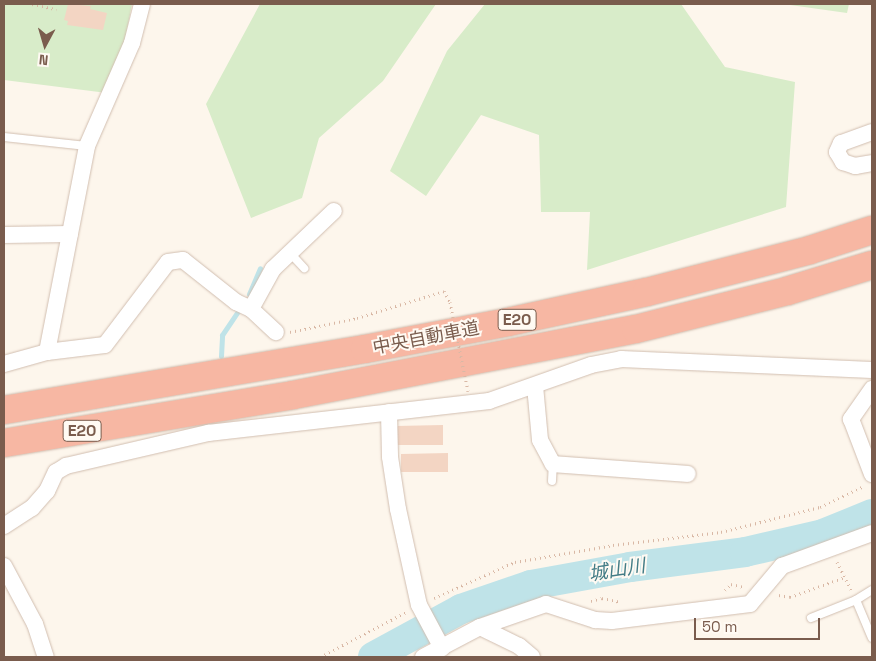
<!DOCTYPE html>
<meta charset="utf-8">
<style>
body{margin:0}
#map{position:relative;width:876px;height:661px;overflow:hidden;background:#fdf6ec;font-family:"Space Grotesk","Noto Sans JP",sans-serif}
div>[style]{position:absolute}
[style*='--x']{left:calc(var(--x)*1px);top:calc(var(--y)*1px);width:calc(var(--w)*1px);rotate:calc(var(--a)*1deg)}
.green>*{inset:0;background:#d8ecc9}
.stream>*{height:5px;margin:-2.5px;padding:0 2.5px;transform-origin:2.5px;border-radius:2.5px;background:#bfe3e8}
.river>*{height:30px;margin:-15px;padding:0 15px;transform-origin:15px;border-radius:15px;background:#bfe3e8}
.building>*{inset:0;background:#f3d5c3}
.path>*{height:3px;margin-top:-1.5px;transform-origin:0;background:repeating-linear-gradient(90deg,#d9b8a5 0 1px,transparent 0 5px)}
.roads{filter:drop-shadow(0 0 1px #d1beb0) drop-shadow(0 0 1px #d1beb0)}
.lane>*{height:8px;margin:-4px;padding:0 4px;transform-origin:4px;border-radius:4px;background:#fff}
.street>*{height:16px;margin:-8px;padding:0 8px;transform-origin:8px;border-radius:8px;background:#fff}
.highway>*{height:28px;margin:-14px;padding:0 14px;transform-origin:14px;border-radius:14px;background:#f7b7a3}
.path-bridge>*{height:3px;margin-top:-1.5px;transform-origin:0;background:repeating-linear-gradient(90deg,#d9b8a5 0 1px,transparent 0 5px)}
span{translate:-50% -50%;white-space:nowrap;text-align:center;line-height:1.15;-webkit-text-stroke:4px #fffaf3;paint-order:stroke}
.shield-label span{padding:1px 4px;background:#fffaf3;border:1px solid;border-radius:4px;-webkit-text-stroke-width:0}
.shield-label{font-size:16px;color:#7a5c4d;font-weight:700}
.street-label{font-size:18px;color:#7a5c4d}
.water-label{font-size:19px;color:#437c86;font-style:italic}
.frame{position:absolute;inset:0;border:5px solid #7a5c4d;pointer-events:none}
.north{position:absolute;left:20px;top:20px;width:50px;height:50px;-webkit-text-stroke:4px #fffaf3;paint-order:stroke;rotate:186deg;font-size:14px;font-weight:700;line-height:20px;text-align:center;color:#7a5c4d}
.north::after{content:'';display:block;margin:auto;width:18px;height:22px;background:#7a5c4d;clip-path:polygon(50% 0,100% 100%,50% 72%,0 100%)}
.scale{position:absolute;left:694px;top:618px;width:126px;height:22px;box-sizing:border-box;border:2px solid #7a5c4d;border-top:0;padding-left:6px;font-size:15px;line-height:18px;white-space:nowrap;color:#7a5c4d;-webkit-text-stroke:4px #fffaf3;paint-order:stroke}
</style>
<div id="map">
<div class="green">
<div style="clip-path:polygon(4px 4px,132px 4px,120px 66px,107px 93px,4px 80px)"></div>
<div style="clip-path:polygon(260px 4px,436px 4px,383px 81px,319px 138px,302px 198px,251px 218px,206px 104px)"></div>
<div style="clip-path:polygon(485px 4px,681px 4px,725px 67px,795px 82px,786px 207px,587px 270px,590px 212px,541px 212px,539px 135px,481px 115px,426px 196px,390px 171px,447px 51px)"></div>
<div style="clip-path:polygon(783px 4px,849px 4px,847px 13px)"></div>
</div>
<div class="stream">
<div style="--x:249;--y:294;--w:28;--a:-67"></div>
<div style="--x:221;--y:356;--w:21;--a:-87"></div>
<div style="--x:222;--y:335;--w:29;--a:-56"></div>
</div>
<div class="river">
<div style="--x:373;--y:657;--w:100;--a:-28.6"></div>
<div style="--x:461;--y:609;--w:74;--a:-18.9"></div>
<div style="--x:531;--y:585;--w:101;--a:-10.3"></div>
<div style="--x:630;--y:567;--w:116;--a:-7.4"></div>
<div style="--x:745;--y:552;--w:80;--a:-13"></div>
<div style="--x:823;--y:534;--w:53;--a:-22.2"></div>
</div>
<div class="building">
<div style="clip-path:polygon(68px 4px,91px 6px,90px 9px,107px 13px,103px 30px,67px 25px,68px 21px,64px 20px)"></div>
<div style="clip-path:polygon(443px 425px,443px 445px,397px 445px,396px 426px)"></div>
<div style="clip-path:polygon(448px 453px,448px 472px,401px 472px,401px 454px)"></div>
</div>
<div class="path">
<div style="--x:32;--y:4;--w:25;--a:12"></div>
<div style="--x:290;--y:332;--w:68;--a:-11.8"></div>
<div style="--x:357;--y:318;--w:91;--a:-17.2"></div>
<div style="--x:444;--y:291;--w:13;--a:61"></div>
<div style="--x:837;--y:562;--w:31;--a:63"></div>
<div style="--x:725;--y:590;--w:8;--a:-45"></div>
<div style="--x:731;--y:584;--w:13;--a:13"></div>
<div style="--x:779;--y:595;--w:11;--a:10"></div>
<div style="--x:790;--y:597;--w:59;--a:-20"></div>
<div style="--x:434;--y:598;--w:89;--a:-24"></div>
<div style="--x:515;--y:562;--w:99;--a:-9.8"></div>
<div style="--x:613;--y:545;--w:109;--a:-6.9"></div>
<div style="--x:721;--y:532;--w:102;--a:-14.2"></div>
<div style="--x:820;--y:507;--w:49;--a:-25.5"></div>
<div style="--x:591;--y:601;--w:11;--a:-15"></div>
<div style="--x:602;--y:598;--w:19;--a:12"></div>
<div style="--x:320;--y:657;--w:97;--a:-27.6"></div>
</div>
<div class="roads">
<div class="lane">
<div style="--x:4;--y:137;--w:83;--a:6.2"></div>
<div style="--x:290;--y:253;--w:21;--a:47"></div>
<div style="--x:552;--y:481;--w:17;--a:-87"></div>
<div style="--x:856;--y:600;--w:41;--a:67.2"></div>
<div style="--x:811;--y:618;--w:48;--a:-21.8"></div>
<div style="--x:856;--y:600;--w:19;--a:-32"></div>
</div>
<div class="street">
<div style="--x:872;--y:132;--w:33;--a:160"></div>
<div style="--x:841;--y:143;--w:10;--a:114"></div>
<div style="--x:837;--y:152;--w:12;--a:59"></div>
<div style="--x:843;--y:162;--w:13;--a:18"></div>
<div style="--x:855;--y:166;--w:17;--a:-10"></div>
<div style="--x:4;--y:235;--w:66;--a:-0.9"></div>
<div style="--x:251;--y:309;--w:34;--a:43"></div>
<div style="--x:47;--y:352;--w:210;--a:-79"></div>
<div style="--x:87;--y:146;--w:112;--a:-66.4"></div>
<div style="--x:132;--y:43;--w:40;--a:-75.6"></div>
<div style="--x:4;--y:364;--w:45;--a:-15.6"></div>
<div style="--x:47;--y:352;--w:58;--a:-6.9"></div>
<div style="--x:105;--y:345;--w:104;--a:-52.8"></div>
<div style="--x:168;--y:262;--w:15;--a:-8"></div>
<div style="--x:183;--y:260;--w:68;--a:38.4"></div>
<div style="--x:236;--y:302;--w:17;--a:25"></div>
<div style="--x:251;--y:309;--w:46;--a:-61.2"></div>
<div style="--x:273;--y:269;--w:84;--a:-43.6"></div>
<div style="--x:535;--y:386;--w:54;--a:84.7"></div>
<div style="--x:540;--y:440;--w:27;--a:62"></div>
<div style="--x:553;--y:464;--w:135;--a:4.2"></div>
<div style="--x:872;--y:389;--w:37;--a:125"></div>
<div style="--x:851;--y:419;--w:59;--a:69.1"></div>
<div style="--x:389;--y:412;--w:45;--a:88.7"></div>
<div style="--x:390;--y:457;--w:53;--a:81.3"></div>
<div style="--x:398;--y:509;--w:98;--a:77.7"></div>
<div style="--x:419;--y:605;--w:49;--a:61.9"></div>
<div style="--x:4;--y:526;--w:33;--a:-33"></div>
<div style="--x:32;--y:508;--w:23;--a:-49"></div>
<div style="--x:47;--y:491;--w:21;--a:-65"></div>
<div style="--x:56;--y:472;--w:12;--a:-31"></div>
<div style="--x:66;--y:466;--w:146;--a:-13.1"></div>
<div style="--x:208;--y:433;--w:283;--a:-6.5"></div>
<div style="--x:489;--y:401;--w:108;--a:-19.4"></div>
<div style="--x:591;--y:365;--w:31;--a:-11"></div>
<div style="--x:621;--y:359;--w:251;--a:2.5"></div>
<div style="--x:4;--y:566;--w:66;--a:61.9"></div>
<div style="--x:35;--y:624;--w:35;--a:72"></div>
<div style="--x:480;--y:627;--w:43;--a:26"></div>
<div style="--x:519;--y:646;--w:17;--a:40"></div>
<div style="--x:423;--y:657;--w:64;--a:-27.8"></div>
<div style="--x:480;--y:627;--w:70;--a:-19.2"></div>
<div style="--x:546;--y:604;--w:52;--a:18.1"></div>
<div style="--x:595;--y:620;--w:17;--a:3"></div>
<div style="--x:612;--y:621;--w:139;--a:-7"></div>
<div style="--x:750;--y:604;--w:50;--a:-49.9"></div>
<div style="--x:782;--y:566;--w:96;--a:-20.1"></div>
</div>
<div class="highway">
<div style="--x:4;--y:410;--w:366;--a:-9.6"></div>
<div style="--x:365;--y:349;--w:146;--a:-10.7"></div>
<div style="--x:508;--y:322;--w:142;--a:-12.2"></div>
<div style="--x:647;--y:292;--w:168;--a:-14.4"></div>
<div style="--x:810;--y:250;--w:65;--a:-17.9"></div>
<div style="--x:4;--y:443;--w:293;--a:-9.4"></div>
<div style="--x:293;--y:395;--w:349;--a:-10.9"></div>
<div style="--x:636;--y:329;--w:156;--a:-14.1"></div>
<div style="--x:787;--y:291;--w:89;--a:-17"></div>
</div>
</div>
<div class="path-bridge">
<div style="--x:450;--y:302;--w:91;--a:78.6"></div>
</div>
<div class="shield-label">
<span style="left:517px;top:320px">E20</span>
<span style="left:82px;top:431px">E20</span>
</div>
<div class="street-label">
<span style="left:426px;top:338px;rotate:-11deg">中央自動車道</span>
</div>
<div class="water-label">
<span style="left:617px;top:570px;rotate:-9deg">城山川</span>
</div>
<div class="frame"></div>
<div class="north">N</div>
<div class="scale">50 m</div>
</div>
